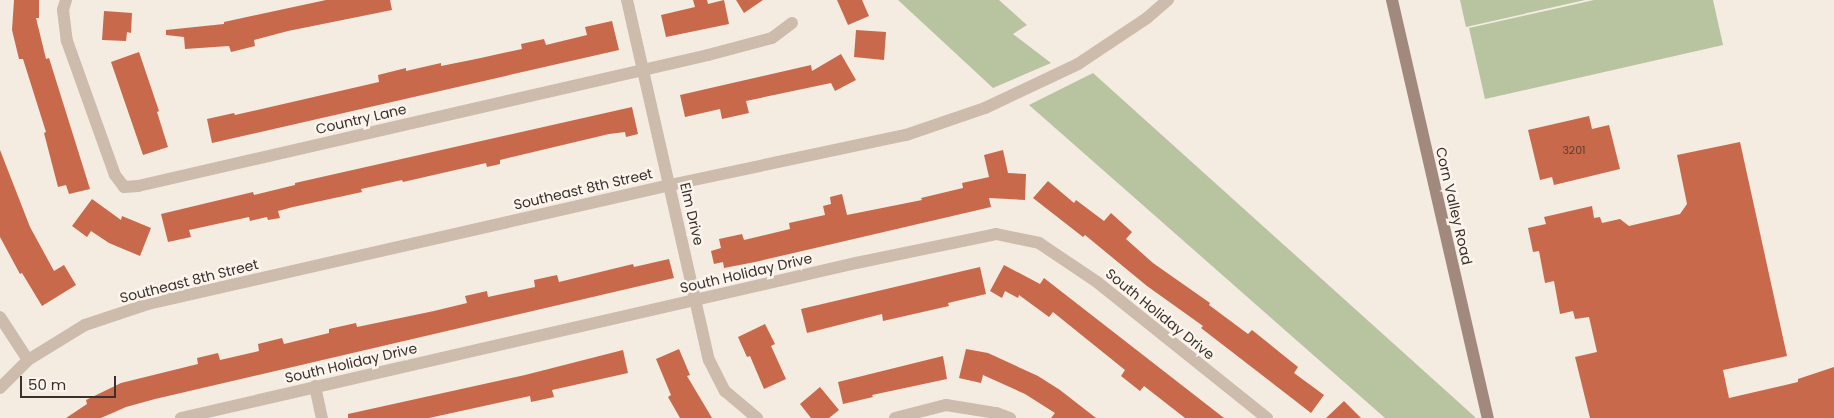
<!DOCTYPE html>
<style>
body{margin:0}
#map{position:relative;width:1834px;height:418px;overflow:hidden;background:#f4ebe1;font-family:Poppins,sans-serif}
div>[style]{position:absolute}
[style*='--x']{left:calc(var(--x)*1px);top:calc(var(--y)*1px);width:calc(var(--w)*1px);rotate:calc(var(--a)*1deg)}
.green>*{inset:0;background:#b8c4a0}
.building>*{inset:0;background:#c8694b}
.minor>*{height:12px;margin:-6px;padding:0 6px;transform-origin:6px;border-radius:6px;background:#cdbbac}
.tertiary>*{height:12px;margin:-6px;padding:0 6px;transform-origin:6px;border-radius:6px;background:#cdbbac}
.secondary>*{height:12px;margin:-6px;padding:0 6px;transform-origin:6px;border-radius:6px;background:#a18a7d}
span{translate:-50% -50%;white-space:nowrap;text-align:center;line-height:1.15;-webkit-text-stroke:5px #fbf5ee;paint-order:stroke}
.number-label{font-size:11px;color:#5e3e33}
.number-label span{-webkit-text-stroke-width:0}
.street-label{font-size:14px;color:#3b302b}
.scale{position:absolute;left:20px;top:376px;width:96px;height:22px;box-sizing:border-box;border:2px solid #3b302b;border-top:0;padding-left:6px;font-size:15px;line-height:18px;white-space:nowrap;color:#3b302b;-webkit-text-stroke:4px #fbf5ee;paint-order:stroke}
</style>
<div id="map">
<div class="green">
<div style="clip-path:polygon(898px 0,999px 0,1027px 25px,1013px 34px,1051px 63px,993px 88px)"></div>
<div style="clip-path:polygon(1460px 0,1585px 0,1466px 27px)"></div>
<div style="clip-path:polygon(1594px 0,1713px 0,1723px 45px,1485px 99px,1469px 28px)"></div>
<div style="clip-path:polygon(1093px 73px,1475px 417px,1475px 418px,1385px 418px,1029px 105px)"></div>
</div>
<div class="building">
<div style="clip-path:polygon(14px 0,39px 0,39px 18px,36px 18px,46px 59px,49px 58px,90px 189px,69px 194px,66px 185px,58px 187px,44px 133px,46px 132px,23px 59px,19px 59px,12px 30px)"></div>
<div style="clip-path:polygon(326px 0,390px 0,392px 10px,288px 31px,254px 40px,255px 46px,231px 52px,229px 46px,185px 49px,184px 37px,166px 35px,166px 30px,224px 24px,224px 22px)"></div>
<div style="clip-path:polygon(693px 0,707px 0,708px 4px,724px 0,729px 24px,666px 37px,661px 15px,695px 7px)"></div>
<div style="clip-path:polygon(736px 0,763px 0,744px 13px)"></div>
<div style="clip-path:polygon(837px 0,862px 0,869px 16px,848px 25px)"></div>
<div style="clip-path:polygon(104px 11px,132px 13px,131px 33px,127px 32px,126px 41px,102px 40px)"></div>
<div style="clip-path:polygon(612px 21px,619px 50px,212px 143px,207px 119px,234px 113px,235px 115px,379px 82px,378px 75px,406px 68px,406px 71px,441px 63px,441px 66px,476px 59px,522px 49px,521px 44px,544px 39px,546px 45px,587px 35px,585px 27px)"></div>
<div style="clip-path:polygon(856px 30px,886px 32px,884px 60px,854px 57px)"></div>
<div style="clip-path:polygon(139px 52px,159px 111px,157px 112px,168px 147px,143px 155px,111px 62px)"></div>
<div style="clip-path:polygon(841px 54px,856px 80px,835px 91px,831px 83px,746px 101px,749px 113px,722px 119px,720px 109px,685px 117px,680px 95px,811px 65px,812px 71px)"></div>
<div style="clip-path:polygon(632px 107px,638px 134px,626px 137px,625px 132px,609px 134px,500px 160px,500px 164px,487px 167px,486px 163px,403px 182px,402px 180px,361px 189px,362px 192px,293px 207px,278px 211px,280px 218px,268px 220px,267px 217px,250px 221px,249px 217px,189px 230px,191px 237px,168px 242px,161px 214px,253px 192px,254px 195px,295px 185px,295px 183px)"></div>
<div style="clip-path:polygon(1589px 116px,1592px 129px,1609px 125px,1620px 169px,1554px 185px,1552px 177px,1540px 180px,1528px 130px)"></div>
<div style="clip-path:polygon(1740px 142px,1787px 356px,1723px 370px,1729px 398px,1798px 382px,1798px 379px,1834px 367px,1834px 418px,1590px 418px,1575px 357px,1597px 352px,1589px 317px,1575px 319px,1573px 311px,1560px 314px,1554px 281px,1545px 283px,1539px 251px,1533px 252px,1528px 228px,1546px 224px,1544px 217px,1592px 206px,1594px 218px,1600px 217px,1602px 223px,1620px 219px,1629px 226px,1680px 214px,1687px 204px,1677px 155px)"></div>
<div style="clip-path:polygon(0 150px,30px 227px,54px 271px,64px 265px,76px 285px,42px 306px,22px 273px,20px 274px,0 237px)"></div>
<div style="clip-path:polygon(1003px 150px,1008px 173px,1026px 174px,1025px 200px,989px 198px,991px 207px,755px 262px,724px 268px,723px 262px,714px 264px,711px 251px,721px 248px,719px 239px,742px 234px,744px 240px,790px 229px,789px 223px,825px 215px,823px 206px,831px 204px,830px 197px,842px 194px,847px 215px,922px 200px,921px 198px,963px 188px,962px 183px,989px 177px,984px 155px)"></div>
<div style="clip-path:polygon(1048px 181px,1074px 203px,1076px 200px,1104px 221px,1111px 213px,1132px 232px,1126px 239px,1153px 263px,1210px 303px,1209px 305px,1248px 334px,1252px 330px,1298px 367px,1294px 373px,1324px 395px,1311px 413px,1201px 328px,1203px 326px,1147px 286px,1085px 235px,1083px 237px,1033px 198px)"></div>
<div style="clip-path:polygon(92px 199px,121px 220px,122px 216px,151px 228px,140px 256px,109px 243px,91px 231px,87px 237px,72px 226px)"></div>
<div style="clip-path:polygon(669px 259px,674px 278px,155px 399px,126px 407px,101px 418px,66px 418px,87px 404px,86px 400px,121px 383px,198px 364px,197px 358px,218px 353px,220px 360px,259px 351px,258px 344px,282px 338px,284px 344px,329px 333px,329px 329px,356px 323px,357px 327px,434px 311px,467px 303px,465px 296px,487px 291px,488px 297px,535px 287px,534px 280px,557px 275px,559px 282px,633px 264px,634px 267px)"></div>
<div style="clip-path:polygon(1004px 265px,1040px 284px,1044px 278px,1224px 418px,1185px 418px,1144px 386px,1140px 391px,1121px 376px,1125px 370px,1053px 312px,1049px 317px,1019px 295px,1018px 298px,1005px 291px,1002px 298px,990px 291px)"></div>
<div style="clip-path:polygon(980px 267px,986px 294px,948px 303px,949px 306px,883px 321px,882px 314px,807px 333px,801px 309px)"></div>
<div style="clip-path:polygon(765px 324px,775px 344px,771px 346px,786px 379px,764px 389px,750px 356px,747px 357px,738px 337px)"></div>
<div style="clip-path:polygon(679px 349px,690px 375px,687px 376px,712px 418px,680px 418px,668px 397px,671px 395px,656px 359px)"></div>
<div style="clip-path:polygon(966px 349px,988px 353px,1038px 376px,1060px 390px,1096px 418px,1051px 418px,1055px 413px,1025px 394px,983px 375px,981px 383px,959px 378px)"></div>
<div style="clip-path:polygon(623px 350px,628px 373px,552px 390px,554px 397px,531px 402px,530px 396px,429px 418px,348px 418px,348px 414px,525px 375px)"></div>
<div style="clip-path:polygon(943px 356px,947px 379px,872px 395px,873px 397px,843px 404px,838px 382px)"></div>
<div style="clip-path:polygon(820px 387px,839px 410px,829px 418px,811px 418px,800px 404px)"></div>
<div style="clip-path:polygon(1344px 401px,1361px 418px,1326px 418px)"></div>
</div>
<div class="minor">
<div style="--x:66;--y:0;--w:10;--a:107"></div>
<div style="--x:63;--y:10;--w:31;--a:83"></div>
<div style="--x:67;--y:41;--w:142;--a:70.3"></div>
<div style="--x:115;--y:175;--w:15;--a:53"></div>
<div style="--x:124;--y:187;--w:14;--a:-4"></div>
<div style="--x:138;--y:186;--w:585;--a:-12.94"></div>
<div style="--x:708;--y:55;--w:66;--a:-14.9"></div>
<div style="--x:772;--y:38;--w:25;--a:-37"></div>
<div style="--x:627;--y:0;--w:369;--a:77.2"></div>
<div style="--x:709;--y:360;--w:35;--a:63"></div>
<div style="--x:725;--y:391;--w:42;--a:40.2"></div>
<div style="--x:0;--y:317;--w:51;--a:56.9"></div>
<div style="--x:315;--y:386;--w:33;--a:78"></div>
<div style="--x:181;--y:418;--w:693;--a:-12.93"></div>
<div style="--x:856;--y:263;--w:143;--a:-11.7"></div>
<div style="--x:996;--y:234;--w:44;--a:11.8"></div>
<div style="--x:1039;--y:243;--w:70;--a:33.9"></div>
<div style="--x:1097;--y:282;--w:218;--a:38.7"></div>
<div style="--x:895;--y:418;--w:53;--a:-14.3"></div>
<div style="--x:946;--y:405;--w:51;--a:9.1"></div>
<div style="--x:996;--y:413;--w:15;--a:20"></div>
</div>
<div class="tertiary">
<div style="--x:0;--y:388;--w:40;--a:-45"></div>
<div style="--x:28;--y:360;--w:67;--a:-31.6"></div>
<div style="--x:85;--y:325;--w:66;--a:-18.4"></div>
<div style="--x:148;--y:304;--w:535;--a:-12.84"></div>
<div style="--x:670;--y:185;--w:241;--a:-12"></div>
<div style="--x:906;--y:135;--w:83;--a:-18.9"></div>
<div style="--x:985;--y:108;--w:103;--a:-25.3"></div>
<div style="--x:1078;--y:64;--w:83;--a:-33.7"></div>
<div style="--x:1147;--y:18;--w:28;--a:-41"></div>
</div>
<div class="secondary">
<div style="--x:1392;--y:0;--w:429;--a:77.1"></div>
</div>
<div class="number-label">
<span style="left:1574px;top:150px">3201</span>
</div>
<div class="street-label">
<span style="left:361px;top:119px;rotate:-13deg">Country Lane</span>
<span style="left:583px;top:189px;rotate:-13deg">Southeast 8th Street</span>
<span style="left:1454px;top:206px;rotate:77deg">Corn Valley Road</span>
<span style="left:692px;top:214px;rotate:77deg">Elm Drive</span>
<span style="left:746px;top:273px;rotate:-13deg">South Holiday Drive</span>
<span style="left:189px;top:281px;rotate:-14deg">Southeast 8th Street</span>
<span style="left:1160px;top:314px;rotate:39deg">South Holiday Drive</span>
<span style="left:351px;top:363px;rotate:-13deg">South Holiday Drive</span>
</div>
<div class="scale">50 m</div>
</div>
